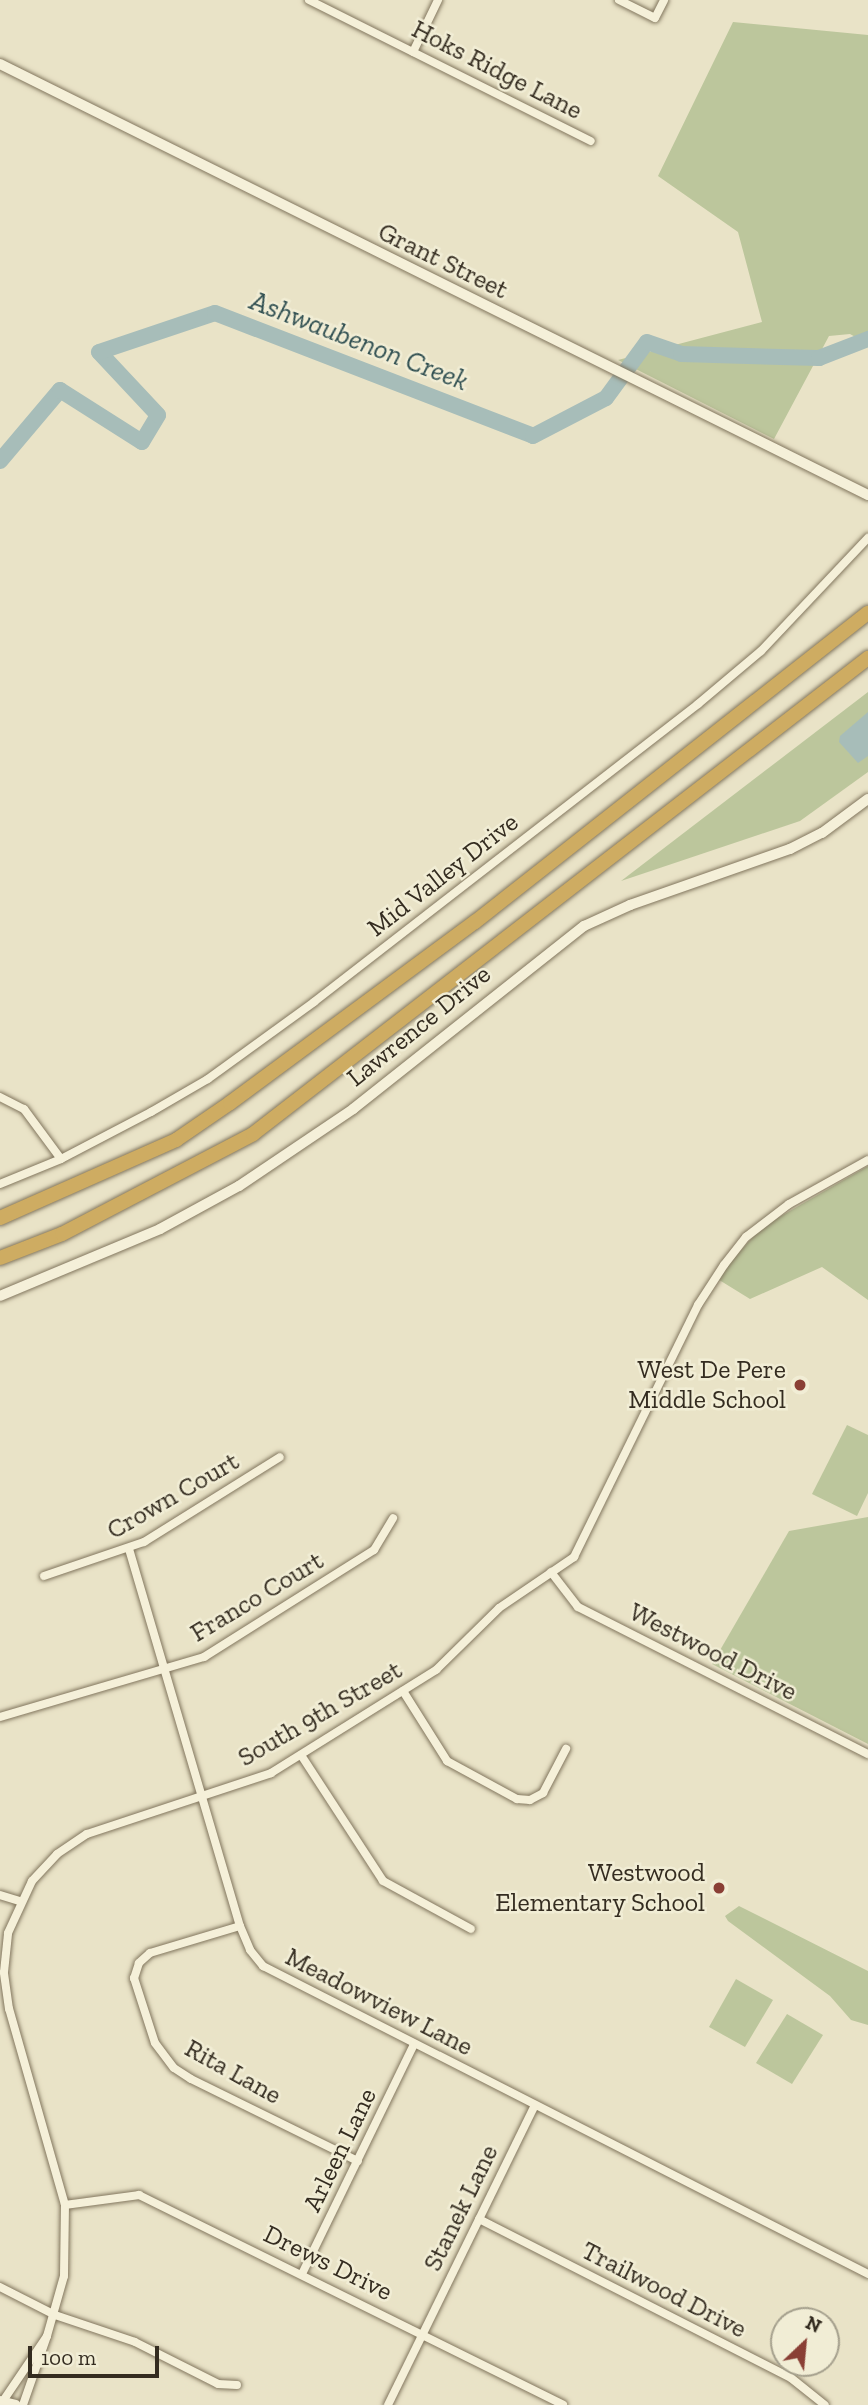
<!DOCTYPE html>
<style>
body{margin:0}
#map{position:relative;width:868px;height:2405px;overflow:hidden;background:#e9e3c7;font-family:"Zilla Slab",serif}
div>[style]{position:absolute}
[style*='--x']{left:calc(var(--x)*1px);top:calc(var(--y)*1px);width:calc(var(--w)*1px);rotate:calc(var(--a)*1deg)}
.green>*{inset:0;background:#bcc69c}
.water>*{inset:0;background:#a7bdb9}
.river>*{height:16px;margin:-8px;padding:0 8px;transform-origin:8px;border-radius:8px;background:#a7bdb9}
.roads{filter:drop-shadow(0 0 2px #82765e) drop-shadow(0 0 2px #82765e)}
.minor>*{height:8px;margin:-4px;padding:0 4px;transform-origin:4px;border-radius:4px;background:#f5f0d9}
.tertiary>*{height:10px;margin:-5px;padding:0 5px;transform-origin:5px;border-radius:5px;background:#f5f0d9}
.secondary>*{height:10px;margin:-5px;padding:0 5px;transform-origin:5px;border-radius:5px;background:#f5f0d9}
.motorway>*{height:14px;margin:-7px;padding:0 7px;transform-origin:7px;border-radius:7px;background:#ceac62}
.dots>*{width:19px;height:19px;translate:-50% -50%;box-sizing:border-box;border:4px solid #f1edd5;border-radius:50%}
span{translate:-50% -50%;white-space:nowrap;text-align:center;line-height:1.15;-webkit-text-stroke:5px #f1edd5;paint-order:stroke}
.street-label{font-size:26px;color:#342c20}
.poi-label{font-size:26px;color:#342c20}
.right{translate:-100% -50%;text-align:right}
.water-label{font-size:28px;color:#315052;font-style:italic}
.north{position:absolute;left:770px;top:2307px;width:70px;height:70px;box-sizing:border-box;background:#f1edd5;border:2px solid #a5a08d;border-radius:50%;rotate:26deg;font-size:19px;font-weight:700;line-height:28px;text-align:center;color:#342c20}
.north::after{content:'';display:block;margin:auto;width:24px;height:32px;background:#8a3f35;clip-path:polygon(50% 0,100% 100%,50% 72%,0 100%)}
.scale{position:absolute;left:28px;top:2346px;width:131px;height:32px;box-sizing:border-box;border:4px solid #342c20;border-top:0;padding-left:9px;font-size:21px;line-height:24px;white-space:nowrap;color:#342c20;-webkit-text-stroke:5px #f1edd5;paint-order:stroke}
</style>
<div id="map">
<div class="green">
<div style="clip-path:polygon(733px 22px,868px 35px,868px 344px,850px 334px,829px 336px,774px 439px,618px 360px,762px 322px,738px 232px,658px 176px)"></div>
<div style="clip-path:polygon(868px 692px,868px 772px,800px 821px,621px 881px)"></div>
<div style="clip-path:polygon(868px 1166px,868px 1300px,822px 1267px,750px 1299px,716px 1278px,762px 1227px)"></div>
<div style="clip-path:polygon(847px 1425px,868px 1435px,868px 1493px,857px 1516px,812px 1494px)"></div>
<div style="clip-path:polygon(868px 1517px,868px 1744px,712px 1664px,789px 1531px)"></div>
<div style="clip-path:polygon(739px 1906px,868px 1971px,868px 2025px,851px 2020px,830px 1996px,728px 1921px,725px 1916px)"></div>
<div style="clip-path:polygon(736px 1979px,773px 2000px,745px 2047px,709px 2027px)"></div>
<div style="clip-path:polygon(787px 2014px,823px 2035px,792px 2084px,756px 2063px)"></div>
</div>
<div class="water">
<div style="clip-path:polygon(868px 712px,868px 756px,858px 763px,839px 742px,840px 736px)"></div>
</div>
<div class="river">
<div style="--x:0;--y:461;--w:93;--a:-49.8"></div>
<div style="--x:60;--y:390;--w:97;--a:32.4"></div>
<div style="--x:142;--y:442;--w:31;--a:-59"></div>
<div style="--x:158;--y:415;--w:86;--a:-133.1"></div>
<div style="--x:99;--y:352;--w:122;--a:-18.6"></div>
<div style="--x:215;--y:313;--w:341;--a:21.1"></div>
<div style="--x:533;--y:436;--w:82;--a:-27.5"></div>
<div style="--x:606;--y:398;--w:69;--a:-53.8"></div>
<div style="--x:647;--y:342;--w:36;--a:19"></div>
<div style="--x:681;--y:354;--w:138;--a:1.7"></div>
<div style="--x:819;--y:358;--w:53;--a:-21.2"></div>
</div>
<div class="roads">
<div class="minor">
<div style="--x:309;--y:0;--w:315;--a:26.6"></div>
<div style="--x:619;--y:0;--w:40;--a:26.6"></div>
<div style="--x:655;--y:18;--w:20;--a:-63"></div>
<div style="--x:413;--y:52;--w:58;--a:-64.3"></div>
<div style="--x:0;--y:1097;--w:27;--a:27"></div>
<div style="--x:24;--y:1109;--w:62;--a:53.5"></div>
<div style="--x:0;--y:1184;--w:66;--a:-22.3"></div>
<div style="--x:61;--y:1159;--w:102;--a:-27.6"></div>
<div style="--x:151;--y:1112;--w:66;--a:-30.1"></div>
<div style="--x:208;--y:1079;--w:131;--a:-36"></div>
<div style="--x:314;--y:1002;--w:486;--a:-37.8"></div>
<div style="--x:698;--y:704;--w:82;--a:-40.1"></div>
<div style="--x:761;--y:651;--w:156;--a:-46.6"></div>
<div style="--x:129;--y:1549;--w:393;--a:73.6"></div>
<div style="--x:240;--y:1926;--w:26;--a:67"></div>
<div style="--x:250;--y:1950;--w:21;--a:51"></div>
<div style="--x:263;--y:1966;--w:679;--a:26.98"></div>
<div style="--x:551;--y:1572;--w:44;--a:52.4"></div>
<div style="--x:578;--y:1607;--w:325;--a:26.9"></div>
<div style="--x:44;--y:1576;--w:106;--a:-18.8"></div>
<div style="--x:144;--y:1542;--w:160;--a:-32"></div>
<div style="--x:403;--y:1691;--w:83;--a:57.8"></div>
<div style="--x:447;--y:1761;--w:80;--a:28.5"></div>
<div style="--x:517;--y:1799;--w:13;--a:4"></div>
<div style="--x:530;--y:1800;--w:15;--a:-28"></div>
<div style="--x:543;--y:1793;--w:50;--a:-62.4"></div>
<div style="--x:0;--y:1717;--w:213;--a:-16.4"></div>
<div style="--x:204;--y:1657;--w:201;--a:-32.2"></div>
<div style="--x:374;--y:1550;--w:37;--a:-59"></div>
<div style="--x:301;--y:1755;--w:150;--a:56.9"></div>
<div style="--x:383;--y:1881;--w:100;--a:28.6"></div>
<div style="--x:0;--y:1895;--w:21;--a:17"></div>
<div style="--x:240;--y:1926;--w:94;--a:163.3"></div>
<div style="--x:150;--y:1953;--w:15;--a:138"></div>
<div style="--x:139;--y:1963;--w:16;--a:108"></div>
<div style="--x:134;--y:1978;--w:68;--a:72.1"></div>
<div style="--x:155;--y:2043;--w:31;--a:53"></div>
<div style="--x:174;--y:2068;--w:20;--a:33"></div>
<div style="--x:191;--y:2079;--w:186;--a:26.2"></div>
<div style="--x:65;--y:2205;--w:75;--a:-7.7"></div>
<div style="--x:139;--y:2195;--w:473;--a:26.3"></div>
<div style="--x:479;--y:2219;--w:350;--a:27"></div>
<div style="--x:791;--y:2378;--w:43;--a:38.5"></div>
<div style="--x:302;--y:2274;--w:256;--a:-64"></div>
<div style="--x:0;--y:2287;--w:62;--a:27"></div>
<div style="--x:55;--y:2315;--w:84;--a:18.6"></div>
<div style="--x:135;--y:2342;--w:93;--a:26.8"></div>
<div style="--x:218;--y:2384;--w:19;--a:3"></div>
<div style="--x:47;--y:2336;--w:62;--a:-74.2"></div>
<div style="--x:64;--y:2276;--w:71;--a:-89.2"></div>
<div style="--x:65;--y:2205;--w:204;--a:-105.9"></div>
<div style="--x:9;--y:2009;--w:37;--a:-98"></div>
<div style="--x:4;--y:1972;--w:39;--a:-84"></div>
<div style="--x:8;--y:1933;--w:57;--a:-65.2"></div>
<div style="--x:32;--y:1881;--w:37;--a:-47"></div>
<div style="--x:57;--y:1854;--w:36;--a:-34"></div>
<div style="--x:87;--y:1834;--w:194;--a:-18.3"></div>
<div style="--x:271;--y:1773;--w:195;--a:-32"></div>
<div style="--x:436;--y:1670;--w:88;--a:-44.5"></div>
<div style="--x:499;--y:1608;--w:91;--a:-34.2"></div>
<div style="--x:574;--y:1557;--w:281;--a:-63.8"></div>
<div style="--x:698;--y:1305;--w:48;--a:-57"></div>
<div style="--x:724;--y:1265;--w:36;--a:-52"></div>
<div style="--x:746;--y:1237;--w:54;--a:-37.5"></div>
<div style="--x:789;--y:1204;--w:90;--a:-29.1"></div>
<div style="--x:3;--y:2401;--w:78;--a:-55.9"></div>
<div style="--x:47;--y:2336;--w:73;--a:109.2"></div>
<div style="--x:388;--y:2405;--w:334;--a:-63.9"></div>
</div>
<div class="tertiary">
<div style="--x:0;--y:64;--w:969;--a:26.41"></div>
</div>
<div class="secondary">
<div style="--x:0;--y:1296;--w:173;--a:-22.7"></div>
<div style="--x:160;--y:1229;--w:90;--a:-28.6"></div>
<div style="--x:239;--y:1186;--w:138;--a:-34"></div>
<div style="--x:353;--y:1109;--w:295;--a:-38.4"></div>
<div style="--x:584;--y:926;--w:51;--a:-24.5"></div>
<div style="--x:630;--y:905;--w:170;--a:-19.3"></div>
<div style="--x:790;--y:849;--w:36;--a:-27"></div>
<div style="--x:822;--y:833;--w:57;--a:-36.5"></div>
<div style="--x:0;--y:2401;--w:16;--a:14"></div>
</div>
<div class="motorway">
<div style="--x:0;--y:1218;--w:193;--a:-23.9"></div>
<div style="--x:176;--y:1140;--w:65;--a:-34.4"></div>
<div style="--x:230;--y:1103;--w:305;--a:-36.5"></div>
<div style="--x:475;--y:922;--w:500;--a:-38.2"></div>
<div style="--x:0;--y:1258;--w:66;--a:-21.2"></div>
<div style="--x:62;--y:1234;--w:216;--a:-27.6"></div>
<div style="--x:253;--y:1134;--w:778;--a:-37.74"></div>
</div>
</div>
<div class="dots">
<div style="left:800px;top:1385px;background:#8a3f35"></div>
<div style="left:719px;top:1888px;background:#8a3f35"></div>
</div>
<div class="street-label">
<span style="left:497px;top:70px;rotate:27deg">Hoks Ridge Lane</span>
<span style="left:443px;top:261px;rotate:26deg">Grant Street</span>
<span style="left:443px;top:875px;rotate:-38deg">Mid Valley Drive</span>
<span style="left:419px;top:1026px;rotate:-39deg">Lawrence Drive</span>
<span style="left:173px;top:1496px;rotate:-30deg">Crown Court</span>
<span style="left:257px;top:1597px;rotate:-31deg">Franco Court</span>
<span style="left:713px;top:1652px;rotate:27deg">Westwood Drive</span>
<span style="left:320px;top:1714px;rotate:-30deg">South 9th Street</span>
<span style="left:379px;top:2002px;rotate:27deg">Meadowview Lane</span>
<span style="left:233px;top:2072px;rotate:29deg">Rita Lane</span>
<span style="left:340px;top:2150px;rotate:-64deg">Arleen Lane</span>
<span style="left:461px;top:2208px;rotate:-64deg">Stanek Lane</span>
<span style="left:328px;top:2263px;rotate:26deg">Drews Drive</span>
<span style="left:664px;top:2290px;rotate:27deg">Trailwood Drive</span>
</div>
<div class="poi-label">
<span class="right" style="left:786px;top:1385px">West De Pere<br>Middle School</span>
<span class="right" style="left:705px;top:1888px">Westwood<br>Elementary School</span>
</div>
<div class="water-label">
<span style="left:359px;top:341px;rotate:21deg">Ashwaubenon Creek</span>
</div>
<div class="north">N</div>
<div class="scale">100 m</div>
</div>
